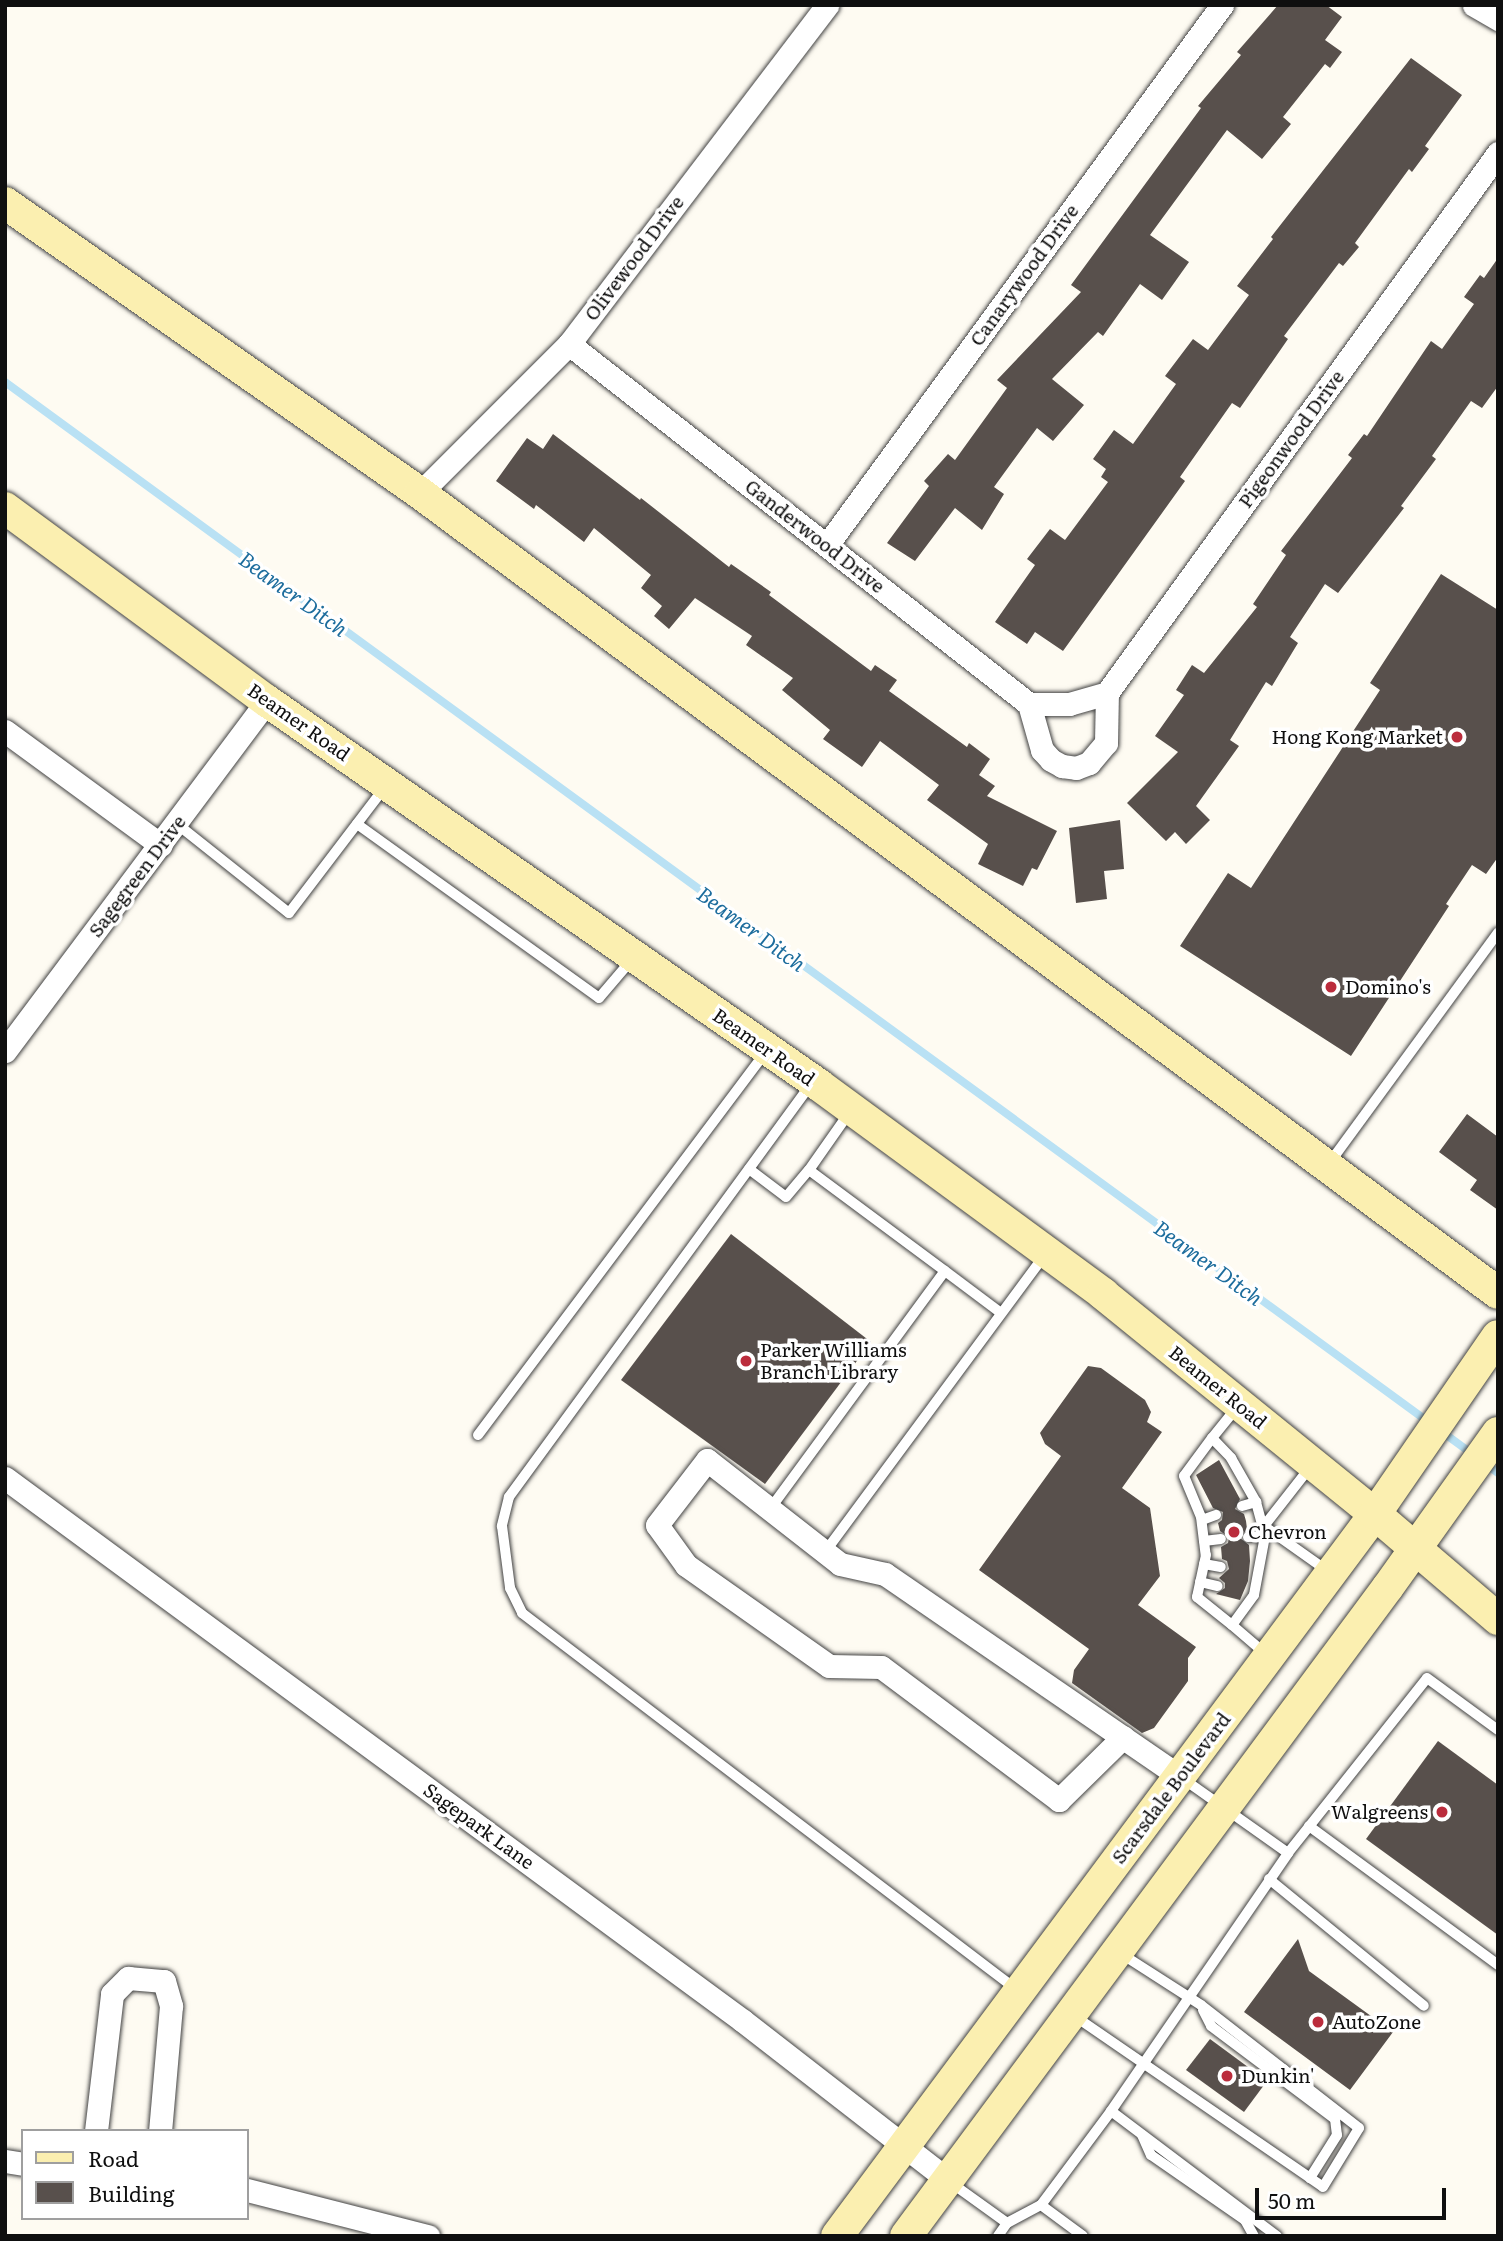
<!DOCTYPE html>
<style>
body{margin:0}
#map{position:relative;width:1503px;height:2241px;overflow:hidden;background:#fefbf2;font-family:Literata,serif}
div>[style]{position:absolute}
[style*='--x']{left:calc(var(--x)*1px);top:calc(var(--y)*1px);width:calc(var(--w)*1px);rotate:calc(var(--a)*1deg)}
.stream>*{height:8px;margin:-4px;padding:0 4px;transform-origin:4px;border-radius:4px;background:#b9e1f4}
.building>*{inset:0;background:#58504c}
.roads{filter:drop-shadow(0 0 2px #424242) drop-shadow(0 0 2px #424242)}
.lane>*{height:10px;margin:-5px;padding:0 5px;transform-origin:5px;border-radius:5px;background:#fff}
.street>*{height:23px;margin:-11.5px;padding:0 11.5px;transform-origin:11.5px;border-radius:11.5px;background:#fff}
.secondary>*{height:32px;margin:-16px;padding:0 16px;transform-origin:16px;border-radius:16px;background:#fbefb0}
.dots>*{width:19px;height:19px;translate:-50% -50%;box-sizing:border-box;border:4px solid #fff;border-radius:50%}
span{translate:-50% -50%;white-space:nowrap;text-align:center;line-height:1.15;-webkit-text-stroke:7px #fff;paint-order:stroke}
.street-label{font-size:19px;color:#0f0f0f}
.poi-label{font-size:19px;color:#0f0f0f}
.right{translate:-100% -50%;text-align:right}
.left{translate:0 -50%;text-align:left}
.water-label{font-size:21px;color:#1d6d9d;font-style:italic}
.frame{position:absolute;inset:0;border:7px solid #0f0f0f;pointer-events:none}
.legend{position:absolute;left:21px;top:2129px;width:228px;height:91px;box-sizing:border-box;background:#fff;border:2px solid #9f9f9f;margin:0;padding:9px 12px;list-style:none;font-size:21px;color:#0f0f0f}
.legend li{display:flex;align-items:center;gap:14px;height:35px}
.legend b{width:35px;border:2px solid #9f9f9f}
.scale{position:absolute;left:1255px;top:2188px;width:191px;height:32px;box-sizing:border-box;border:4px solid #0f0f0f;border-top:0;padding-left:9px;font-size:21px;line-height:24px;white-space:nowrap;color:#0f0f0f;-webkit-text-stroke:5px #fff;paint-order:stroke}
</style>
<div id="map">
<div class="stream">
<div style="--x:5;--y:382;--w:1765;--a:36.15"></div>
<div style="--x:1441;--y:1431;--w:42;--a:36.3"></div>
<div style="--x:1486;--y:1464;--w:15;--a:37"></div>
</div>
<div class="building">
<div style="clip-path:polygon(1278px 5px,1326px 5px,1342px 17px,1325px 40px,1342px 52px,1330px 68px,1325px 64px,1283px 117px,1291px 124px,1262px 159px,1227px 130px,1150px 235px,1189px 262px,1162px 300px,1140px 284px,1103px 336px,1098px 332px,1052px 379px,1084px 405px,1053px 441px,1037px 428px,994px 487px,1004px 494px,982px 530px,955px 508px,915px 561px,887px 543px,929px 486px,924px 481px,948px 454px,955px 460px,1007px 388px,997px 380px,1081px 292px,1071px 285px,1201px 108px,1198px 106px,1241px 55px,1237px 52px)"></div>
<div style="clip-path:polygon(1411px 58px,1462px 95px,1425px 146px,1429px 149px,1412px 172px,1409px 169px,1355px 243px,1359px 247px,1343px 266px,1339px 263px,1284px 336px,1288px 339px,1240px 408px,1232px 403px,1180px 477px,1185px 481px,1063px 651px,1035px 632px,1027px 644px,995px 622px,1035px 565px,1027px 559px,1050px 529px,1065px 540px,1108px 482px,1101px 477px,1106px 469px,1093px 459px,1114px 430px,1133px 444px,1176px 384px,1165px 376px,1193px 339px,1208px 350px,1249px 295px,1237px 286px,1273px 239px,1271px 237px)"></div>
<div style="clip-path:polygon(1498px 258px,1498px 386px,1482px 408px,1471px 401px,1432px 456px,1436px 459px,1401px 506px,1404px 508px,1338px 593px,1325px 584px,1290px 637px,1298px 643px,1272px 686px,1266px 682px,1230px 740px,1239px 746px,1196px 806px,1210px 820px,1186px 844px,1175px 832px,1166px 841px,1127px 803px,1178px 752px,1155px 736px,1184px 695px,1176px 690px,1192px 665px,1204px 673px,1257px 607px,1253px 604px,1286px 555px,1281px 551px,1352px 458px,1348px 455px,1364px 434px,1367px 436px,1431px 341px,1442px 349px,1474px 304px,1464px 297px,1480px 275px,1484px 278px)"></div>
<div style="clip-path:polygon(553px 434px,640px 500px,641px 498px,729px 567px,731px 564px,771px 592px,769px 595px,871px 671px,875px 665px,897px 680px,889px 691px,967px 747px,969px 743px,990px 759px,979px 775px,995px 786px,987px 796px,1057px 831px,1037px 870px,1032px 868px,1023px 886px,978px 864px,988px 844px,927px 800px,939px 785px,880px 741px,862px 767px,823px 739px,830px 730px,782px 690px,793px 678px,746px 645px,752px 636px,695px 598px,669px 629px,654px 616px,662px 606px,641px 588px,651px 575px,594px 528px,584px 542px,536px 505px,534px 509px,496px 481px,527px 438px,543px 449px)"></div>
<div style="clip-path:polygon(1441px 574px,1498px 610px,1498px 857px,1486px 874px,1472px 865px,1446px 904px,1449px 906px,1351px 1056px,1180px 946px,1228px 873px,1251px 888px,1380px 690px,1370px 683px)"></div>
<div style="clip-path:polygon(1120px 820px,1124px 869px,1104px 871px,1107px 899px,1076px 903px,1069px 828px)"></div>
<div style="clip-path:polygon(1467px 1114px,1498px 1137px,1498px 1210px,1470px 1190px,1477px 1180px,1439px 1152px)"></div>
<div style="clip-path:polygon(731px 1234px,871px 1342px,765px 1484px,621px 1380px)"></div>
<div style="clip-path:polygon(1088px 1366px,1101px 1368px,1145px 1400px,1151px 1412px,1147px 1422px,1162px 1432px,1122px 1488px,1150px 1508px,1160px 1576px,1138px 1605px,1196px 1647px,1188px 1658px,1188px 1681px,1154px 1728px,1142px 1733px,1072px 1683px,1074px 1670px,1089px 1649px,979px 1570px,1061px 1456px,1045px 1444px,1040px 1433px)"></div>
<div style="clip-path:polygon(1219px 1460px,1240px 1499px,1235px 1509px,1244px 1514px,1246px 1521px,1247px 1529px,1240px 1538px,1249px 1545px,1250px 1561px,1248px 1581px,1240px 1600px,1216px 1594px,1225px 1588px,1225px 1583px,1219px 1578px,1229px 1569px,1227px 1561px,1222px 1559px,1221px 1547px,1228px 1543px,1229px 1537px,1220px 1531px,1218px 1523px,1222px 1520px,1223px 1512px,1213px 1508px,1196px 1475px)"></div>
<div style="clip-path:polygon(1438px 1741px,1498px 1785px,1498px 1935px,1366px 1839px)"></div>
<div style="clip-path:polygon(1298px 1939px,1309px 1971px,1393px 2032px,1350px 2090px,1244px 2012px)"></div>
<div style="clip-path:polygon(1210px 2039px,1267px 2081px,1244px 2112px,1186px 2070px)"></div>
</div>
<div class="roads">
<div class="lane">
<div style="--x:177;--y:824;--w:143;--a:38.5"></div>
<div style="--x:289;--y:913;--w:158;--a:-52.7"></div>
<div style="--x:357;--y:824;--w:298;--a:35.7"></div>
<div style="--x:599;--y:998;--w:52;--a:-49.6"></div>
<div style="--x:811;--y:1084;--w:512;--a:126.18"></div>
<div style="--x:509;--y:1497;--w:30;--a:104"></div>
<div style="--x:502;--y:1526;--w:63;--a:82.6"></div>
<div style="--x:510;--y:1588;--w:28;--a:64"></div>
<div style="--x:522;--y:1613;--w:622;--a:37.29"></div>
<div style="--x:1328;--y:1165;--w:288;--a:-53.8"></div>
<div style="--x:749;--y:1169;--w:46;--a:37.1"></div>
<div style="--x:786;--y:1197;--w:35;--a:-50"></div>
<div style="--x:945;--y:1271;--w:70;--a:36.9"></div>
<div style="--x:1238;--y:1406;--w:41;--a:129.1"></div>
<div style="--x:1212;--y:1438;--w:28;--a:46"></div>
<div style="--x:1231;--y:1458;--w:51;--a:60.4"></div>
<div style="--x:1256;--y:1502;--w:35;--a:75"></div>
<div style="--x:1265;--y:1536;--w:60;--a:100.6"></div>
<div style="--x:1254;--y:1595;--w:37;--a:126"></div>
<div style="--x:1232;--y:1625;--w:46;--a:40.6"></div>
<div style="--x:478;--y:1435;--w:480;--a:-53.1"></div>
<div style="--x:1212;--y:1438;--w:47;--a:126.4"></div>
<div style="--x:1184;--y:1476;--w:44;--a:67.5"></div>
<div style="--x:1201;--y:1517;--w:38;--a:83"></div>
<div style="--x:1206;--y:1555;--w:43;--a:102.1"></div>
<div style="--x:1197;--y:1597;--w:45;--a:38.7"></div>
<div style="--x:1311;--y:1466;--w:76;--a:128.1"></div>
<div style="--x:1264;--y:1526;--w:80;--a:35.3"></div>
<div style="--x:1242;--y:1506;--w:15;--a:-16"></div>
<div style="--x:770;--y:1509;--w:295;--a:-53.7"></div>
<div style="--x:945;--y:1271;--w:169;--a:-143.4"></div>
<div style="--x:809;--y:1170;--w:70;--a:-54.9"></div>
<div style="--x:1202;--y:1520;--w:15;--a:-20"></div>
<div style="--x:1248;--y:1537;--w:17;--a:-3"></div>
<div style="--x:1204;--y:1541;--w:17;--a:-7"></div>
<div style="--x:825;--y:1552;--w:370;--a:-53.5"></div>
<div style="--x:1204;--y:1564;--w:17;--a:10"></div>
<div style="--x:1200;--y:1582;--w:18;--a:13"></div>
<div style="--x:1182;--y:1778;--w:130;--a:35.3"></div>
<div style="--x:1288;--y:1853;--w:223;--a:-51.5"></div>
<div style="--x:1427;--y:1678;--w:88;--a:36.2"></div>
<div style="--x:1309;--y:1826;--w:235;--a:36.3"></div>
<div style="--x:1269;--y:1879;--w:200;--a:39.3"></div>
<div style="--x:1203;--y:2010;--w:18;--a:63"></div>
<div style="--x:1211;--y:2026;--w:155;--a:36.9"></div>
<div style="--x:1335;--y:2119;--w:16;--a:83"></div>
<div style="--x:1337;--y:2135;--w:51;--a:122.1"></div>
<div style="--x:1073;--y:2015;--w:303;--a:34.5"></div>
<div style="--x:1323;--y:2187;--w:69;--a:-58.6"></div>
<div style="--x:1359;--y:2128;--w:200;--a:-142.1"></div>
<div style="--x:1201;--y:2005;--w:96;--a:-147.3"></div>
<div style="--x:1111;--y:2111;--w:208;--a:37"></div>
<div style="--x:1142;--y:2135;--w:22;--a:66"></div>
<div style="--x:1151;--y:2155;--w:114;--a:34.7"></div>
<div style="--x:1245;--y:2220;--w:18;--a:61"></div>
<div style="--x:950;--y:2182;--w:70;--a:35.7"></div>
<div style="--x:1007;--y:2223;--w:16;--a:125"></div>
<div style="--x:1041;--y:2205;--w:52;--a:36.4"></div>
<div style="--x:1007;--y:2223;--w:38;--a:-28"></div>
<div style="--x:1041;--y:2205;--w:117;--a:-53.3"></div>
<div style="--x:1111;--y:2111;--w:313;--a:-55.5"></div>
</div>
<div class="street">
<div style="--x:1474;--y:5;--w:28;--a:30"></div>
<div style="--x:569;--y:344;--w:584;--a:38.05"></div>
<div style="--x:1029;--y:704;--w:40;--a:0"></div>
<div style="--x:1069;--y:704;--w:40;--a:-16"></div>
<div style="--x:1107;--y:693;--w:667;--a:-54.09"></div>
<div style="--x:420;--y:493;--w:211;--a:-45"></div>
<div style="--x:569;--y:344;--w:426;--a:-52.7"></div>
<div style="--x:827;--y:545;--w:669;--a:-53.82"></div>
<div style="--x:1029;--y:704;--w:48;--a:74.2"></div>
<div style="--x:1042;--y:750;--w:13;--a:48"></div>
<div style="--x:1051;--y:760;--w:13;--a:29"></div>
<div style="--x:1062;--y:766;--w:14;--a:8"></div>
<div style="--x:1076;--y:768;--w:14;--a:-21"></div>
<div style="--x:1089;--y:763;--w:26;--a:-50"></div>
<div style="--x:1106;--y:743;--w:50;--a:-88.9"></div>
<div style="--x:5;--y:731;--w:193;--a:36.2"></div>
<div style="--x:5;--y:1051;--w:437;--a:-53.2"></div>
<div style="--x:5;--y:1478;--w:916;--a:36.34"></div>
<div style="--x:743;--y:2021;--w:259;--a:37.8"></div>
<div style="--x:1123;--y:1737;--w:90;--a:135.5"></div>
<div style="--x:1059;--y:1800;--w:222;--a:-143.2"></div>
<div style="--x:881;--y:1667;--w:52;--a:-178.9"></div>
<div style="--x:829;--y:1666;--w:175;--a:-144.8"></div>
<div style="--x:686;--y:1565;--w:49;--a:-125.9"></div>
<div style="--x:657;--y:1525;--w:82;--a:-52.4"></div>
<div style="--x:707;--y:1460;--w:169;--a:38"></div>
<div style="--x:840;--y:1564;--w:46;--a:12.5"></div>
<div style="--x:885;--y:1574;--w:358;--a:34.5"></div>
<div style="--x:96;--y:2131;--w:138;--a:-83.3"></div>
<div style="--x:112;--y:1994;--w:23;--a:-45"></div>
<div style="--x:128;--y:1978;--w:36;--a:5"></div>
<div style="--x:164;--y:1981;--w:26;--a:74"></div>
<div style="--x:171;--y:2006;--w:125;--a:95"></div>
<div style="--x:5;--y:2161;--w:18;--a:9"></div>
<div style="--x:247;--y:2190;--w:187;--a:14.3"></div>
</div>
<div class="secondary">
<div style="--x:5;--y:203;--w:506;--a:34.95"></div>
<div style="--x:420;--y:493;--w:1342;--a:36.58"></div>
<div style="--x:5;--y:508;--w:325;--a:36.4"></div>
<div style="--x:267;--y:701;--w:672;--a:34.82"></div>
<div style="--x:819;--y:1085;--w:353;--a:36.3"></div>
<div style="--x:1103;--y:1294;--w:350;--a:39"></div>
<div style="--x:1375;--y:1514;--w:162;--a:40.5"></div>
<div style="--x:837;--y:2236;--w:900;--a:-53.31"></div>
<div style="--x:1375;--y:1514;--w:216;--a:-55.4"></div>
<div style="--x:906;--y:2236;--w:808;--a:-53.4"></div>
<div style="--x:1388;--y:1587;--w:189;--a:-54.5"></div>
</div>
</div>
<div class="dots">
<div style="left:1457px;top:737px;background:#bb2c3c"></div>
<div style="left:1331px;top:987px;background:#bb2c3c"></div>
<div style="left:746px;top:1361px;background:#bb2c3c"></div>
<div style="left:1234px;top:1532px;background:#bb2c3c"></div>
<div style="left:1442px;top:1812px;background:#bb2c3c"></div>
<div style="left:1318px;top:2022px;background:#bb2c3c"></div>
<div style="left:1227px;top:2076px;background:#bb2c3c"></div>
</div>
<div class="street-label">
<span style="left:634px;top:258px;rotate:-53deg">Olivewood Drive</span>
<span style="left:1024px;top:275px;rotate:-54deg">Canarywood Drive</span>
<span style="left:1291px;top:439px;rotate:-54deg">Pigeonwood Drive</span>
<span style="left:815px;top:536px;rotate:38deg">Ganderwood Drive</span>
<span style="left:299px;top:722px;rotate:35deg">Beamer Road</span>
<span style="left:137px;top:876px;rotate:-53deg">Sagegreen Drive</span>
<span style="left:764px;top:1047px;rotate:35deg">Beamer Road</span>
<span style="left:1218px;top:1387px;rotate:39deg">Beamer Road</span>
<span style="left:1171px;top:1788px;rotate:-53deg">Scarsdale Boulevard</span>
<span style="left:479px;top:1826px;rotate:36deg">Sagepark Lane</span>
</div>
<div class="poi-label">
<span class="right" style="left:1443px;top:737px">Hong Kong Market</span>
<span class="left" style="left:1345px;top:987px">Domino's</span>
<span class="left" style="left:760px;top:1361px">Parker Williams<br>Branch Library</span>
<span class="left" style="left:1248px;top:1532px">Chevron</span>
<span class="right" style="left:1428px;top:1812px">Walgreens</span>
<span class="left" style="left:1332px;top:2022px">AutoZone</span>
<span class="left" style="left:1241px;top:2076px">Dunkin'</span>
</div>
<div class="water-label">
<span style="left:294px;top:593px;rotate:36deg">Beamer Ditch</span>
<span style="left:752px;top:928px;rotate:36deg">Beamer Ditch</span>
<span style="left:1209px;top:1262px;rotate:36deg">Beamer Ditch</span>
</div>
<div class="frame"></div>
<ul class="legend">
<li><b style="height:9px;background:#fbefb0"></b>Road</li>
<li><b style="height:19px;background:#58504c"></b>Building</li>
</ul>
<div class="scale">50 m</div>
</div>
